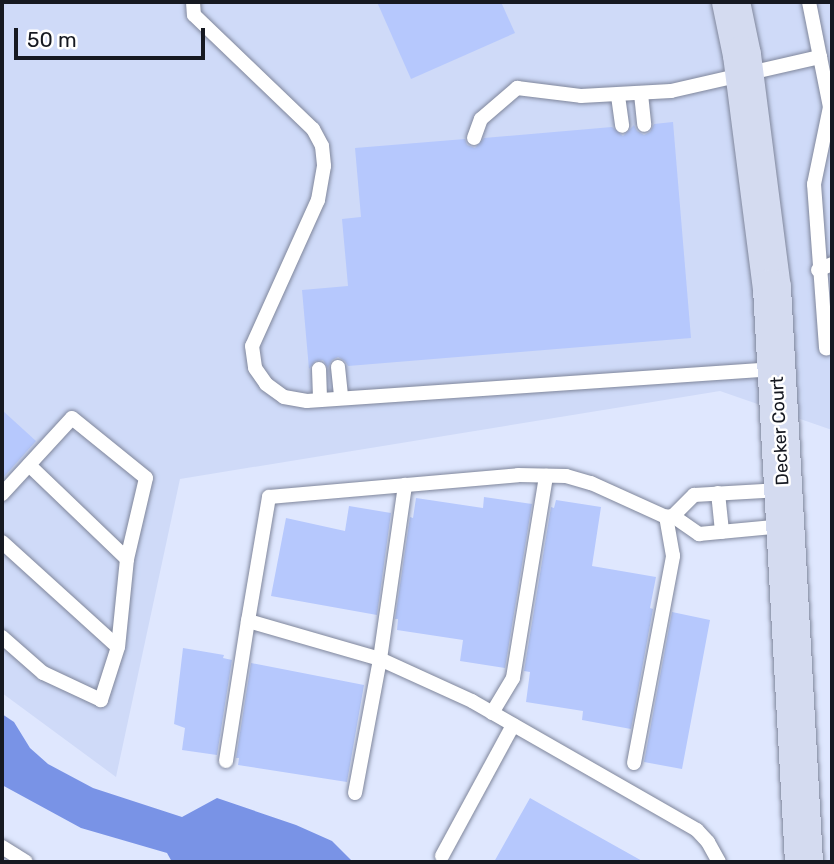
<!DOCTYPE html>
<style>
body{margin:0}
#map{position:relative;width:834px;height:864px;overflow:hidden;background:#dfe7fe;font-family:Rubik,sans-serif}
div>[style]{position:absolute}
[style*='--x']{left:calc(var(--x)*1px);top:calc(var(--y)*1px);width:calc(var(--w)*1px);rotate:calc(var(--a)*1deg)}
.built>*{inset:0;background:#cfdaf8}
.water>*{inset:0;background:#7993e6}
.building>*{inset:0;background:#b6c8fd}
.roads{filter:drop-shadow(0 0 2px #7f869b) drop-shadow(0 0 2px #7f869b)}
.lane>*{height:14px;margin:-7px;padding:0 7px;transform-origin:7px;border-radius:7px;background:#fff}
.secondary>*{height:38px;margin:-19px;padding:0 19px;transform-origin:19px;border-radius:19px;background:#d4dbf0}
span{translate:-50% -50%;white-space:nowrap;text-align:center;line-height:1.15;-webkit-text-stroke:5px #fff;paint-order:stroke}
.street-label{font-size:18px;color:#161921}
.frame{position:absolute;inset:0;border:4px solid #161921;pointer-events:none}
.scale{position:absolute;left:14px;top:28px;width:191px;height:32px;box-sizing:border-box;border:4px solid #161921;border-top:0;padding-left:9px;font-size:21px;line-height:24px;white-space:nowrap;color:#161921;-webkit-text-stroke:5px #fff;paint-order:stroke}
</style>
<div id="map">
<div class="built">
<div style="clip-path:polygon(2px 2px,832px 2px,832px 430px,720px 391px,180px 479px,116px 777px,2px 693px)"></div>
</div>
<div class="water">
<div style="clip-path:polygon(2px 714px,14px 722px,30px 748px,48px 764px,93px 788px,182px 817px,217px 798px,296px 825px,332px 841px,353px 862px,172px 862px,167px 853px,81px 828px,2px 785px)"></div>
</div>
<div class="building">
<div style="clip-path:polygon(377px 2px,501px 2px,515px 33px,411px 79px)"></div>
<div style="clip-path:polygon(673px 122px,691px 338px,348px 366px,345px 361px,338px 357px,332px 360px,328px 368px,323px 360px,315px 361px,309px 369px,302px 290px,348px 286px,342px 219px,361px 217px,355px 148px,465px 139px,467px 145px,475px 148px,484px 138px,612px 127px,623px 136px,634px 125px,637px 131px,644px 135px,650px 132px,654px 124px)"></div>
<div style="clip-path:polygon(2px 410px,36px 441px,2px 479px)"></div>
<div style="clip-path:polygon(484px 497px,532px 504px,505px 668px,460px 661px,463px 640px,397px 630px,398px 619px,395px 619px,410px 517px,413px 518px,416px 498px,483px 508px)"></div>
<div style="clip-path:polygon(556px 500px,601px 507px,592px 566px,656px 577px,650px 608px,653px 609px,631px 729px,582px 720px,583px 711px,526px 702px,530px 672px,524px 671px,551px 507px,554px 508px)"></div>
<div style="clip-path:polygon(349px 506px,391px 513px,377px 615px,271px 596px,286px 518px,345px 531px)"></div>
<div style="clip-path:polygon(672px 612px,710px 620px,682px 769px,644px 762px)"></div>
<div style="clip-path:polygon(183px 648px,224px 655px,223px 658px,232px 660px,217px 755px,182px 750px,185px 728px,174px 724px)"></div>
<div style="clip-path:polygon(251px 663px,364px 685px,347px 782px,238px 765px,239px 758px,236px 758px)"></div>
<div style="clip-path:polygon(530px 798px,560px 815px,644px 862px,494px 862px)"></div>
</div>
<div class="roads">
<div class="lane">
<div style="--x:193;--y:2;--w:13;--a:86"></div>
<div style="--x:194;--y:15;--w:165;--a:43.8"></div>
<div style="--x:313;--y:129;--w:19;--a:62"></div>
<div style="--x:322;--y:146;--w:20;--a:84"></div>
<div style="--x:324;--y:166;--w:35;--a:100"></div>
<div style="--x:318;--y:200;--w:160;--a:114.3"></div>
<div style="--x:252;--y:346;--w:22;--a:82"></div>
<div style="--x:255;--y:368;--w:19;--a:55"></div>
<div style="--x:266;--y:384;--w:22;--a:36"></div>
<div style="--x:284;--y:397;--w:23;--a:10"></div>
<div style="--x:307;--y:401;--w:469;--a:-3.9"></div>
<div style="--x:809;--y:2;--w:56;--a:78.7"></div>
<div style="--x:641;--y:94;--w:31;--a:84"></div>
<div style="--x:618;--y:96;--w:30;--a:82"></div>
<div style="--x:474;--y:138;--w:20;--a:-70"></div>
<div style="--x:481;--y:119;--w:48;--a:-40.7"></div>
<div style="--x:517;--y:88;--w:64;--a:7.1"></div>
<div style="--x:581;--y:96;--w:90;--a:-3.2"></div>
<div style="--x:671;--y:91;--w:153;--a:-12.9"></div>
<div style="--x:820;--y:57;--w:51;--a:78.7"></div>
<div style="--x:830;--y:107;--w:79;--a:101.7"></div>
<div style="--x:814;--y:184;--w:165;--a:85.8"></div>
<div style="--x:818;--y:270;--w:15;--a:-23"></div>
<div style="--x:338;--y:367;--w:31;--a:84"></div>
<div style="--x:319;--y:369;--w:31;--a:88"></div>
<div style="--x:29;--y:465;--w:136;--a:43.8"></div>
<div style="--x:718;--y:493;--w:39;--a:84"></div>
<div style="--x:2;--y:494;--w:103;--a:-47.4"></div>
<div style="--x:72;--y:418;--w:95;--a:39"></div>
<div style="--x:146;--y:478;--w:83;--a:103.2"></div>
<div style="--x:127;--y:559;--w:88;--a:95.8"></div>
<div style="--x:118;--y:647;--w:56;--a:107.8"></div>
<div style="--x:101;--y:700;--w:64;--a:-155"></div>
<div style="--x:43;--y:673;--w:55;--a:-138.7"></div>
<div style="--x:673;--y:516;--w:30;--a:-45"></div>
<div style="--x:694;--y:495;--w:87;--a:-3.3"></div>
<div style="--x:2;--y:542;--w:156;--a:42.2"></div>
<div style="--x:492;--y:713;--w:41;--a:-59"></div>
<div style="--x:513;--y:678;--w:205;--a:-80.7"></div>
<div style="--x:226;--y:761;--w:142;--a:-81.1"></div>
<div style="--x:634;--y:763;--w:211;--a:-79.3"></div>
<div style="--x:673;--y:556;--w:40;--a:-100"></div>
<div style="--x:355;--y:793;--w:136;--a:-79.4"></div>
<div style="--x:380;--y:659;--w:176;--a:-81.8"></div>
<div style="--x:2;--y:847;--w:28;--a:32"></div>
<div style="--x:442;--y:856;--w:149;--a:-61.5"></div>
<div style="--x:719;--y:862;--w:23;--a:-119"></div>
<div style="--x:708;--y:842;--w:16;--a:-133"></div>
<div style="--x:697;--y:830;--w:259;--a:-150.2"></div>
<div style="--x:472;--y:701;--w:101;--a:-155.5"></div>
<div style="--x:380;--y:659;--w:137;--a:-163.9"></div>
<div style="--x:248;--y:621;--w:126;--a:-80.4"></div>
<div style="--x:269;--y:497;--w:250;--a:-5"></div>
<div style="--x:518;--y:475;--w:48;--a:1.2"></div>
<div style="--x:566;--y:476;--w:26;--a:16"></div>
<div style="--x:591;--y:483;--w:82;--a:24.4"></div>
<div style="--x:666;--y:517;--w:7;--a:-8"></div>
<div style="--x:673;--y:516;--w:32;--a:35"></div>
<div style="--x:699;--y:534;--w:84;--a:-5.4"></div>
</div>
<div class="secondary">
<div style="--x:731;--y:2;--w:54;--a:78.3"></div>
<div style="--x:742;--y:55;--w:235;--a:82.7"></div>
<div style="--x:772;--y:288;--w:575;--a:86.81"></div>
</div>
</div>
<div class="street-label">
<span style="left:780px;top:431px;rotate:-93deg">Decker Court</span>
</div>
<div class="frame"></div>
<div class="scale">50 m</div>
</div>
